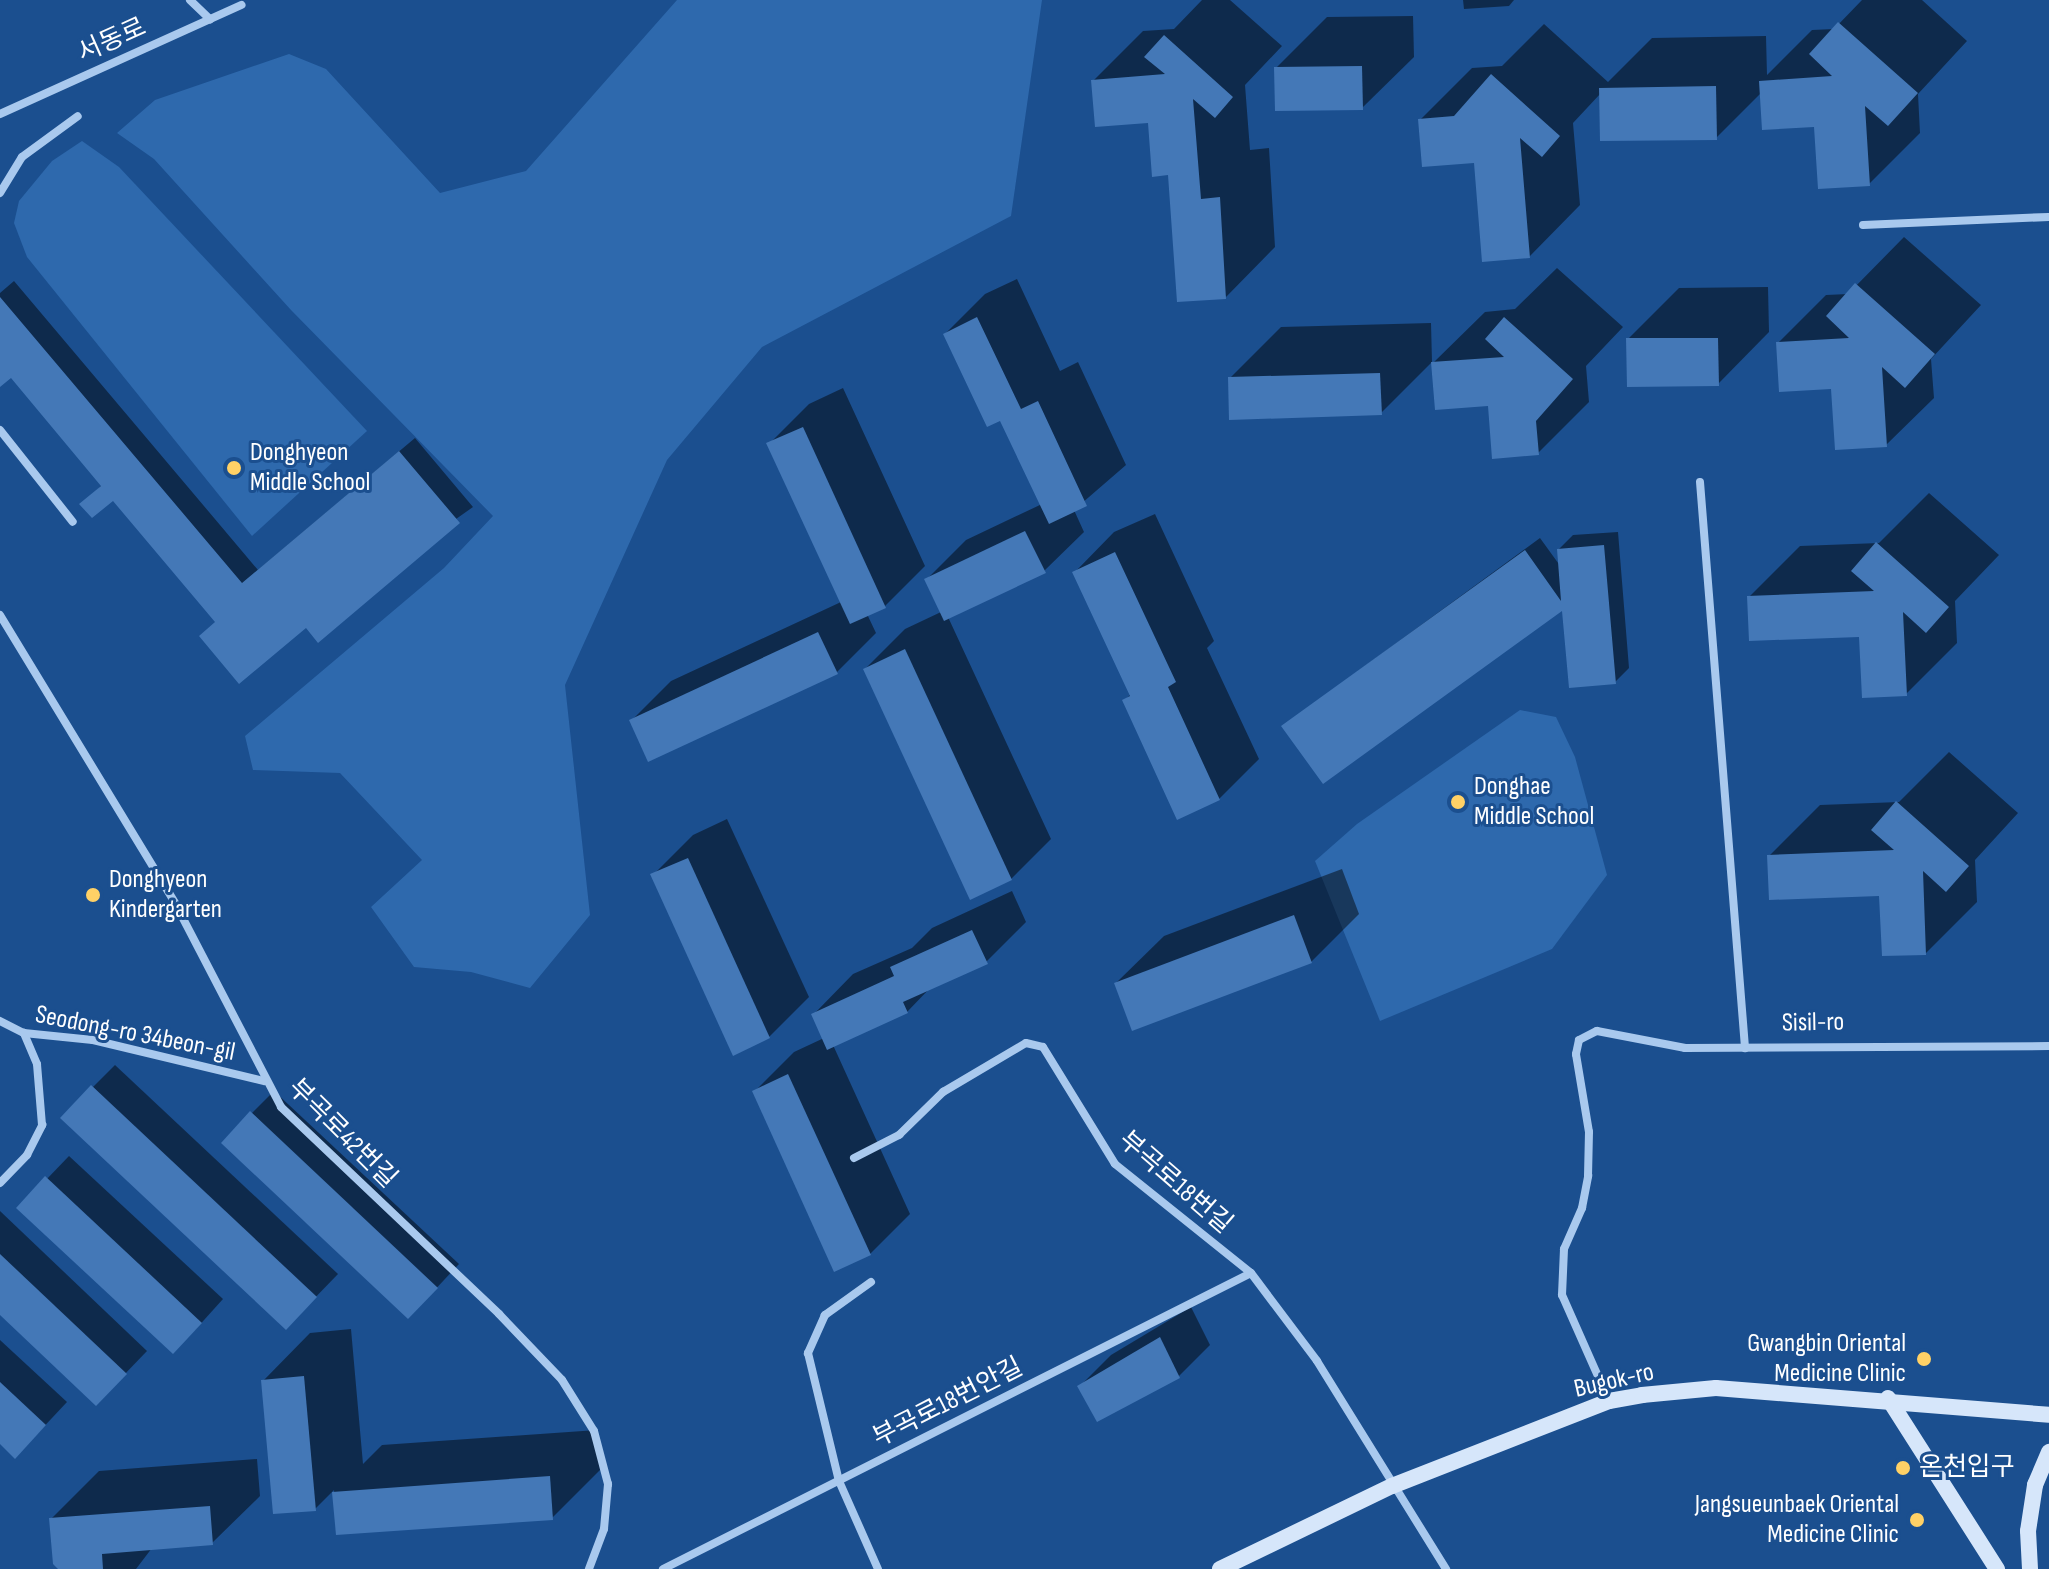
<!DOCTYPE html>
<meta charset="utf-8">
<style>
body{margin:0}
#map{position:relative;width:2049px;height:1569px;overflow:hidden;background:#1b4f8f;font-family:"Sofia Sans Condensed","Noto Sans KR",sans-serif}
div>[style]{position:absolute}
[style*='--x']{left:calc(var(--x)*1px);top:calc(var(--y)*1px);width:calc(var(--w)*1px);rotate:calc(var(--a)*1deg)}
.green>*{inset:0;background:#2e69ad}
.shadow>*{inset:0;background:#0007}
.building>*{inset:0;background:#4478b7}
.minor>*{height:8px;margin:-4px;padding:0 4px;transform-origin:4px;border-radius:4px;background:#a9c9ee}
.secondary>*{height:16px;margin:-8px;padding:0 8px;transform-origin:8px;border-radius:8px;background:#d6e6fa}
.dots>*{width:22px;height:22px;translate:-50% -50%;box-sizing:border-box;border:4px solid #1b4f8f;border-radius:50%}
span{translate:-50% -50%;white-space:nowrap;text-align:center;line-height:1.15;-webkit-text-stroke:6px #1b4f8f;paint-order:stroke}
.street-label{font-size:26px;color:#fff}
.poi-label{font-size:26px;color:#fff}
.left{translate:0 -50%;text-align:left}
.right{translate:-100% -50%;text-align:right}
</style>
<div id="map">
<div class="green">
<div style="clip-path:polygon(677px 0,1042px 0,1011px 216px,762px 347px,667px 460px,565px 685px,590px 915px,530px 988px,471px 972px,414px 967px,371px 907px,422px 860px,340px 773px,253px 770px,245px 736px,444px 568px,493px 516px,291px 310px,154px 159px,117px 133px,155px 100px,289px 54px,326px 69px,440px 193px,526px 171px)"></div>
<div style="clip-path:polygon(82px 141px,119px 167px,367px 431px,252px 536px,27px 257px,14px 223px,19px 201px,52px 161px)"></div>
<div style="clip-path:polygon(1520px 710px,1556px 717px,1575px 757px,1607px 875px,1552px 949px,1380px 1021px,1315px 861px,1357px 824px)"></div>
</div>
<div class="shadow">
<div style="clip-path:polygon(1202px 0,1230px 0,1282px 46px,1245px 85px,1250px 150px,1269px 148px,1275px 247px,1226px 297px,1149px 121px,1093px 81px,1143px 31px,1174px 29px)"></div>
<div style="clip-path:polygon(1463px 0,1514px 0,1509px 6px,1464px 9px)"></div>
<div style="clip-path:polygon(1862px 0,1922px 0,1967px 41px,1918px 94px,1920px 133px,1869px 184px,1815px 125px,1762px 92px,1716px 138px,1601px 93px,1573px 123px,1580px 205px,1529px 257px,1476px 161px,1420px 120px,1472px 68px,1502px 66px,1544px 24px,1608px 82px,1652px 38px,1766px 36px,1767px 75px,1812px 30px,1834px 29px)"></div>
<div style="clip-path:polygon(1413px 16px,1414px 57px,1362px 108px,1276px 68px,1327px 17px)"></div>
<div style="clip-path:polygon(1904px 237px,1981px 305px,1931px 359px,1934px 398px,1886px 445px,1833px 387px,1778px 343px,1826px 295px,1848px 294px)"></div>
<div style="clip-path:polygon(1557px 268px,1623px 327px,1586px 366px,1589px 402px,1538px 453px,1490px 403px,1433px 363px,1485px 312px,1515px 309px)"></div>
<div style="clip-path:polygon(1017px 279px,1060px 371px,1078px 362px,1126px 465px,1074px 510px,1084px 532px,1044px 571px,948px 617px,1051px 839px,1011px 879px,865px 669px,905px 629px,941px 612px,926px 580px,966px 540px,1042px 504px,1001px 418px,945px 334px,985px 294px)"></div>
<div style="clip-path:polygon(14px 281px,258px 570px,415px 438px,473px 507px,306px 625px,217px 621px,113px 498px,82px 504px,103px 484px,11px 375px,0 384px,0 293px)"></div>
<div style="clip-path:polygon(1768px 287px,1769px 332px,1718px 384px,1628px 339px,1679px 288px)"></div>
<div style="clip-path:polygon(1431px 323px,1432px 362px,1381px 413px,1230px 378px,1281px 327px)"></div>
<div style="clip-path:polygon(843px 388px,925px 566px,885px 606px,867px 614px,876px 633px,836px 673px,631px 721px,671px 681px,841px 602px,769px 444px,809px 404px)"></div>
<div style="clip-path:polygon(1929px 493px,1999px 555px,1955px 601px,1957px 643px,1906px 694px,1861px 635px,1749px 597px,1800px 546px,1879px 543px)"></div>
<div style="clip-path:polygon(1155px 514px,1214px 641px,1207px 648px,1259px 759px,1219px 799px,1124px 701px,1131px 694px,1075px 572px,1114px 532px)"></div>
<div style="clip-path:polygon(1618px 532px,1629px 668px,1615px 682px,1564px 607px,1283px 726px,1540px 538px,1561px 567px,1559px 549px,1573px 535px)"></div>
<div style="clip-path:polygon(1949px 752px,2018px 813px,1975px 860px,1977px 902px,1926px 953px,1881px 894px,1769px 856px,1820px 805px,1899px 802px)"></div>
<div style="clip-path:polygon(727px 819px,809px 997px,769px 1037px,653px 875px,693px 835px)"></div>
<div style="clip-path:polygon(1342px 869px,1359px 914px,1311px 962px,1116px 983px,1164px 936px)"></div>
<div style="clip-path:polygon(1012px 891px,1026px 922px,986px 962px,932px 986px,907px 1012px,833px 1045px,910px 1214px,870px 1254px,754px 1092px,794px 1052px,824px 1038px,814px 1014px,853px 974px,912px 948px,932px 928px)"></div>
<div style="clip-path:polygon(115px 1065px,338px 1274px,308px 1305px,93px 1087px)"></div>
<div style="clip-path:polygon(274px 1091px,459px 1264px,430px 1295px,252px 1113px)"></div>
<div style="clip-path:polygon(69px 1156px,223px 1299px,195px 1330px,19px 1208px)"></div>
<div style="clip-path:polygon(0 1211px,147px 1351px,96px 1404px,0 1312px)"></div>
<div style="clip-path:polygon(1191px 1307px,1210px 1345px,1179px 1376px,1098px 1419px,1080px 1386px,1111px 1355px)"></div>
<div style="clip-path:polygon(351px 1329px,363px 1464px,382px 1445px,597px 1430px,600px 1470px,552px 1518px,338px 1533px,334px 1490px,315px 1509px,263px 1381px,310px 1333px)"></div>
<div style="clip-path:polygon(0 1340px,67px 1402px,37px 1434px,0 1442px)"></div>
<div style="clip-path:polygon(257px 1459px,260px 1496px,212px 1543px,152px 1548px,136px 1569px,58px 1569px,51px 1519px,99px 1471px)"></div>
</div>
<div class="building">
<div style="clip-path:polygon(1838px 22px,1918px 93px,1888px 126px,1865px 106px,1870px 186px,1818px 189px,1814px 127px,1762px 130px,1759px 81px,1832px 76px,1809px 54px)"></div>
<div style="clip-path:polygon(1164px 35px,1233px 97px,1215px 118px,1193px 99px,1201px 199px,1220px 197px,1226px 299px,1177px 302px,1168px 175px,1152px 177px,1148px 123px,1095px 127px,1091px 80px,1165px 74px,1144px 57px)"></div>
<div style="clip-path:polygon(1362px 66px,1363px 110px,1275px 111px,1274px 67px)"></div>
<div style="clip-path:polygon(1491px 74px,1560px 136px,1542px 157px,1520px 138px,1530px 258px,1482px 262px,1474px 163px,1422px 167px,1418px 119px,1454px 116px)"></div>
<div style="clip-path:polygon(1716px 86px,1717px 140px,1600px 141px,1599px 88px)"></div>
<div style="clip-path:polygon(1855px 283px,1935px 354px,1905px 388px,1882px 367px,1887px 447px,1835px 450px,1831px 389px,1779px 392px,1776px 342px,1849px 338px,1826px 316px)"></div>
<div style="clip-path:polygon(0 297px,242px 583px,399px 451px,460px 523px,318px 643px,306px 628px,239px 684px,199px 636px,215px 622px,113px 501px,92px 518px,79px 504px,101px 486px,11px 378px,0 387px)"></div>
<div style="clip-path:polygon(977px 317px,1021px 409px,1038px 401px,1087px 506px,1049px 524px,1000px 421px,987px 427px,943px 334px)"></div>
<div style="clip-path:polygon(1504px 317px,1573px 379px,1536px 421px,1539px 455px,1492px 459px,1488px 406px,1435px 410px,1431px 362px,1504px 357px,1485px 339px)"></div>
<div style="clip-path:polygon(1626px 338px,1718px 338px,1719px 386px,1627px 387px)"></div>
<div style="clip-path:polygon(1380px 373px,1382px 415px,1229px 420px,1228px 377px)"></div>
<div style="clip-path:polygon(803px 427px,886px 608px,850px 624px,766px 443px)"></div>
<div style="clip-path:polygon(1025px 531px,1046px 573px,944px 621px,924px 579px)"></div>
<div style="clip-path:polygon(1876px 542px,1949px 607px,1926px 633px,1903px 612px,1907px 696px,1862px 698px,1859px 637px,1749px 641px,1747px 596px,1874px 591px,1851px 571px)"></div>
<div style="clip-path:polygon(1604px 545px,1616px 684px,1569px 688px,1562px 611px,1323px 784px,1281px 726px,1525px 550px,1561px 601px,1557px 549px)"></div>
<div style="clip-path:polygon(1115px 552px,1176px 682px,1168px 687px,1220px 800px,1177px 820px,1122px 700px,1130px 696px,1072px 572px)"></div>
<div style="clip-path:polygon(818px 632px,838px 674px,648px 762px,629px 720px)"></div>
<div style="clip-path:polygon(905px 649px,1012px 880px,970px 900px,863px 669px)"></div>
<div style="clip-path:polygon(1896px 801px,1969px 866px,1946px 892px,1923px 871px,1926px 955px,1882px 956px,1879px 896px,1769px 900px,1767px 855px,1894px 850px,1871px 830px)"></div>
<div style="clip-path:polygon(688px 858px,770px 1038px,733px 1056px,650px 874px)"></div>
<div style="clip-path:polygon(1294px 915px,1312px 963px,1132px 1031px,1114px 983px)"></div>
<div style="clip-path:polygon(972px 930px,988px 964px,903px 1002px,908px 1013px,827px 1050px,811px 1014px,894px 976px,890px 967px)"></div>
<div style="clip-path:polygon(788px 1074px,871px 1255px,834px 1272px,752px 1091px)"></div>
<div style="clip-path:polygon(91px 1085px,317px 1297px,286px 1330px,60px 1118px)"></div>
<div style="clip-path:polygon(250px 1111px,438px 1288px,408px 1319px,221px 1143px)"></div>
<div style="clip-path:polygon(45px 1176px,202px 1323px,173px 1354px,16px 1208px)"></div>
<div style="clip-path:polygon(0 1254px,127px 1374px,96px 1406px,0 1315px)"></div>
<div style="clip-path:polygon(1160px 1337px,1180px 1378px,1097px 1422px,1077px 1386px)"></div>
<div style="clip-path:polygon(304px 1376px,316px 1511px,273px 1514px,261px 1380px)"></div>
<div style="clip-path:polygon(0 1382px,46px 1425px,15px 1459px,0 1444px)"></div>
<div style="clip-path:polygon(550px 1476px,553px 1520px,336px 1535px,332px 1492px)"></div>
<div style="clip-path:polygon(210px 1506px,213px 1545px,102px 1554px,103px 1569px,58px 1569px,53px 1564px,49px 1518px)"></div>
</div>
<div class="minor">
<div style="--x:190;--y:0;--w:28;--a:44"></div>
<div style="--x:0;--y:114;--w:265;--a:-24.3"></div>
<div style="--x:0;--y:193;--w:42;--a:-58.6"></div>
<div style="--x:22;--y:157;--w:69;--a:-36.2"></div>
<div style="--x:1863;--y:225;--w:186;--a:-2.5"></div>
<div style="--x:0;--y:430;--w:117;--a:51.6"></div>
<div style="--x:1700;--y:482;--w:568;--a:85.45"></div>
<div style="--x:0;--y:615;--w:339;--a:58.7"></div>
<div style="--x:176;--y:905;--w:228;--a:62.5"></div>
<div style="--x:281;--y:1107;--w:301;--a:43.5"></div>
<div style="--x:499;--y:1314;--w:91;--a:46.3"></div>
<div style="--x:562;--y:1380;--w:60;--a:57.9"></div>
<div style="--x:594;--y:1431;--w:55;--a:75.2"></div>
<div style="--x:608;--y:1484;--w:45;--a:95.1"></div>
<div style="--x:604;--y:1529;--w:43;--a:110.6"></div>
<div style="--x:0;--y:1021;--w:27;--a:27"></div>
<div style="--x:24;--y:1033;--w:69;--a:5.8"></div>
<div style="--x:93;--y:1040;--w:176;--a:13.5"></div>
<div style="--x:854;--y:1158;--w:51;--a:-27.1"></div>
<div style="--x:899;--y:1135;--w:62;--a:-44.3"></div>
<div style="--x:943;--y:1092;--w:96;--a:-30.6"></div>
<div style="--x:1026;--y:1043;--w:17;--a:13"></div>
<div style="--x:1043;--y:1047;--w:137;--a:58.4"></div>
<div style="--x:1115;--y:1164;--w:174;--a:38.7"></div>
<div style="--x:1251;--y:1273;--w:110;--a:53.1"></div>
<div style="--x:1317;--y:1361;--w:245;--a:58.2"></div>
<div style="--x:0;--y:1183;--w:39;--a:-46"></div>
<div style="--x:27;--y:1155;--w:34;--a:-63"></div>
<div style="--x:42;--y:1125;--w:61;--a:-94.7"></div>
<div style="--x:37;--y:1064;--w:34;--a:-113"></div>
<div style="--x:871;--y:1282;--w:57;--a:144.3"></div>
<div style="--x:825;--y:1315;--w:42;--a:114.1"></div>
<div style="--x:808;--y:1353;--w:132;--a:76.4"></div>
<div style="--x:839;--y:1481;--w:96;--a:66.1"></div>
<div style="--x:1609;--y:1401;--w:116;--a:-113.9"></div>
<div style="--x:1562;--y:1295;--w:46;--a:-87.5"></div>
<div style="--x:1564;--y:1249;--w:45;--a:-66.3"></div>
<div style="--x:1582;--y:1208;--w:33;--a:-79"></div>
<div style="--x:1588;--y:1176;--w:44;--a:-88.7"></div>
<div style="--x:1589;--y:1132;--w:79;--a:-99.5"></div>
<div style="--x:1576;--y:1054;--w:14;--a:-78"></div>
<div style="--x:1579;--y:1040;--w:20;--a:-27"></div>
<div style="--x:1597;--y:1031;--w:90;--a:10.9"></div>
<div style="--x:1685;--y:1048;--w:364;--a:-0.3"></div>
<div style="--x:663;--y:1569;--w:658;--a:-26.72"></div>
</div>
<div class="secondary">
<div style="--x:1888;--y:1398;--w:203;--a:57.5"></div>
<div style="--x:1220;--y:1569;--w:191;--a:-25.8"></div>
<div style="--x:1392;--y:1486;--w:233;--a:-21.4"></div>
<div style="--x:1609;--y:1401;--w:34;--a:-10"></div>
<div style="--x:1642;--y:1395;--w:74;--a:-5.4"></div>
<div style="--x:1716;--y:1388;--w:334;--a:4.6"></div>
<div style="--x:2030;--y:1569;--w:38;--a:-93"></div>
<div style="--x:2028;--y:1531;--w:47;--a:-81.3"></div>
<div style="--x:2035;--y:1485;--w:36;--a:-67"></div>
</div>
<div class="dots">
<div style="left:234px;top:468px;background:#ffd166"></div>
<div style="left:1458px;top:802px;background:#ffd166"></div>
<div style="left:93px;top:895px;background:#ffd166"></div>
<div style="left:1924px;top:1359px;background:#ffd166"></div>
<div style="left:1903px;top:1468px;background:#ffd166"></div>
<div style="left:1917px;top:1520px;background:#ffd166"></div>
</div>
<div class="street-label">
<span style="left:112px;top:41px;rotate:-24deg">서동로</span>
<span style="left:1813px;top:1023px;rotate:-1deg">Sisil-ro</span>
<span style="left:135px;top:1034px;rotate:11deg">Seodong-ro 34beon-gil</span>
<span style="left:342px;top:1134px;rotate:45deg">부곡로42번길</span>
<span style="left:1175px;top:1183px;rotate:41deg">부곡로18번길</span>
<span style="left:1614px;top:1381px;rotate:-13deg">Bugok-ro</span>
<span style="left:948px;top:1403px;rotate:-27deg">부곡로18번안길</span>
</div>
<div class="poi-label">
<span class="left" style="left:250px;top:468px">Donghyeon<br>Middle School</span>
<span class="left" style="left:1474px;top:802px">Donghae<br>Middle School</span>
<span class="left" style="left:109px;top:895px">Donghyeon<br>Kindergarten</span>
<span class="right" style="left:1906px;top:1359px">Gwangbin Oriental<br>Medicine Clinic</span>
<span class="left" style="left:1919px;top:1468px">온천입구</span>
<span class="right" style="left:1899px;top:1520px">Jangsueunbaek Oriental<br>Medicine Clinic</span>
</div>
</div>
